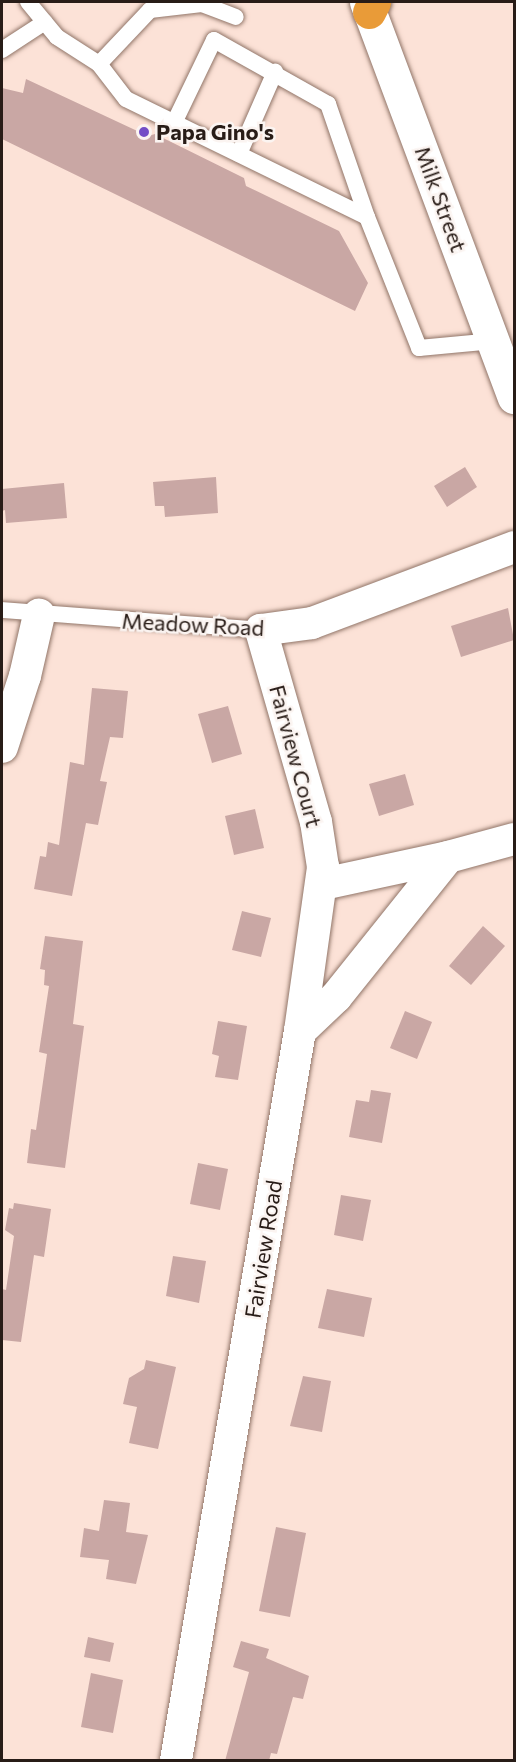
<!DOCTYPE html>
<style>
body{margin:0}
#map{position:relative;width:516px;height:1762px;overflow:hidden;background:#fce2d7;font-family:Commissioner,sans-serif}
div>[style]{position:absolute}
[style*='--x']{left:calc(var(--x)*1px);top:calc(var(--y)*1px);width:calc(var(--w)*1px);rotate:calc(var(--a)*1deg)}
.building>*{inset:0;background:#c9a7a4}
.roads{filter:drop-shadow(0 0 2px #917568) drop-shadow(0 0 2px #917568)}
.lane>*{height:16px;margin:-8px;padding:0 8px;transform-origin:8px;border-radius:8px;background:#fff}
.street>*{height:32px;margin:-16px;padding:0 16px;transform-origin:16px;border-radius:16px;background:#fff}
.secondary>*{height:33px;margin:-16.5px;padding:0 16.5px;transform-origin:16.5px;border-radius:16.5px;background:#fff}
.highway>*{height:33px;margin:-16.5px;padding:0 16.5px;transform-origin:16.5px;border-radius:16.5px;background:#e99b38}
.dots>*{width:16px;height:16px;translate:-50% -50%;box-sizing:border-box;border:3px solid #fbf4f1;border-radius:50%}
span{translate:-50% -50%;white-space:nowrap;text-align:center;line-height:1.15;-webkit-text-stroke:5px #fbf4f1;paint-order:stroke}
.poi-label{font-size:22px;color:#281c17;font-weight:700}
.left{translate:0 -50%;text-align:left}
.street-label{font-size:22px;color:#281c17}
.frame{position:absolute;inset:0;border:3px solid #281c17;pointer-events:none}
</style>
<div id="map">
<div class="building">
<div style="clip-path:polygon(26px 79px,148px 136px,155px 134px,244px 178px,246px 186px,339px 231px,368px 283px,355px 311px,2px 139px,2px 88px,23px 93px)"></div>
<div style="clip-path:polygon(465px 467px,477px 487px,447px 507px,434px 486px)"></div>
<div style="clip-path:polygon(216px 477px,218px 513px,165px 517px,164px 506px,155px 506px,153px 482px)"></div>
<div style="clip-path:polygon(64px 483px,67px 518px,6px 523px,5px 510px,2px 511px,2px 489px)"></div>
<div style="clip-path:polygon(508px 608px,514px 640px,461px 657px,451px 626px)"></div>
<div style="clip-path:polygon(92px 688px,128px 691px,123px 738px,110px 737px,100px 781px,107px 782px,98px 825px,86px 823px,72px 896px,34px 889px,40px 856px,46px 857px,48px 842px,59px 845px,70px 762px,84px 765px)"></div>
<div style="clip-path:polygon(228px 706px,242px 754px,212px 763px,198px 714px)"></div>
<div style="clip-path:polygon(405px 774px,414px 805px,379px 816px,369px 784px)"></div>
<div style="clip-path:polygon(255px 809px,264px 848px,234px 855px,225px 816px)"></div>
<div style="clip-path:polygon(242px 911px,271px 918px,261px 957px,232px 950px)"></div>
<div style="clip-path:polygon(483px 926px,505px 946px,471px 985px,449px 966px)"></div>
<div style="clip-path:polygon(45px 936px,83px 941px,73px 1024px,84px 1026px,65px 1168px,27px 1163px,31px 1129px,36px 1130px,47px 1054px,39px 1052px,49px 986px,44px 985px,45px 970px,40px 969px)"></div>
<div style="clip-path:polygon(405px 1011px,432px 1022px,417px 1059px,390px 1048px)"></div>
<div style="clip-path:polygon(218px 1021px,247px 1026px,238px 1080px,215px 1077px,219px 1056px,212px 1054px)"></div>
<div style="clip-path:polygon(371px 1090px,391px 1093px,382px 1143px,349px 1137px,356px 1100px,369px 1102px)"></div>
<div style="clip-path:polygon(198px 1163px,228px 1169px,220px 1210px,190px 1204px)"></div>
<div style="clip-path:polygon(341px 1195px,371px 1200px,363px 1241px,334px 1235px)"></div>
<div style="clip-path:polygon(14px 1203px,51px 1209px,44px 1257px,34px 1255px,21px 1342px,2px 1340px,2px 1289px,6px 1290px,14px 1236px,5px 1230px,9px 1208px,13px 1209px)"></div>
<div style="clip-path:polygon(173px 1256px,206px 1261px,199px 1303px,166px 1296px)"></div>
<div style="clip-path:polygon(327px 1289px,372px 1298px,364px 1337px,318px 1328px)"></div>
<div style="clip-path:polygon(146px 1360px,176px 1367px,158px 1449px,129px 1443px,137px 1407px,123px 1404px,129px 1378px,144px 1369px)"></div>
<div style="clip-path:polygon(303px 1376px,331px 1381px,322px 1432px,290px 1426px)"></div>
<div style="clip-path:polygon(104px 1500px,130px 1503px,126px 1532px,148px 1535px,136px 1584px,106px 1579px,109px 1560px,80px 1557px,84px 1528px,99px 1531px)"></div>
<div style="clip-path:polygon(276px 1527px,306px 1533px,290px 1617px,259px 1611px)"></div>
<div style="clip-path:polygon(88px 1637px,114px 1643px,110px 1662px,84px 1657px)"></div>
<div style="clip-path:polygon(241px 1641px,269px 1649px,266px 1658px,309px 1676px,303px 1699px,293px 1697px,277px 1754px,271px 1753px,269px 1761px,225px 1761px,249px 1672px,233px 1667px)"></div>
<div style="clip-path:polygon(91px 1673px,123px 1680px,113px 1733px,81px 1727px)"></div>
</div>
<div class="roads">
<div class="lane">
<div style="--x:28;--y:2;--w:45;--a:50.4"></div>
<div style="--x:57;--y:37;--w:50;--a:32.7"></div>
<div style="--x:99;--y:64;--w:44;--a:52.4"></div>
<div style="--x:126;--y:99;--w:268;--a:26.1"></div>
<div style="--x:367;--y:217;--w:141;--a:68.3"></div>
<div style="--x:419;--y:348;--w:75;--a:-5.3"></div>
<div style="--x:2;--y:50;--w:51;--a:-33.1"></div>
<div style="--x:99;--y:64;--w:74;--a:-46.6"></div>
<div style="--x:150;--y:10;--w:52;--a:-6.6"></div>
<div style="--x:202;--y:4;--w:36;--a:21"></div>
<div style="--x:174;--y:123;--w:92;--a:-64.3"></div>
<div style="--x:214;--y:40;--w:131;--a:29.3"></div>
<div style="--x:328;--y:104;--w:120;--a:71"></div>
<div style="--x:239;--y:154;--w:90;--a:-66.3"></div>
<div style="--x:2;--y:610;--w:260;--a:4.4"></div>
</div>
<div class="street">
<div style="--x:2;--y:747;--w:75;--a:-72.1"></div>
<div style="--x:25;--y:676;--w:63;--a:-77.1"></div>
<div style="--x:323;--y:884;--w:128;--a:-12.2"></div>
<div style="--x:300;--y:1031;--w:166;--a:-82"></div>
<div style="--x:323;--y:867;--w:46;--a:-98.8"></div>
<div style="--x:316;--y:822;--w:200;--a:-106"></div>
<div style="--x:261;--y:630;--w:51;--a:-7.8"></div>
<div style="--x:312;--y:623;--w:216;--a:-20.6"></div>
<div style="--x:176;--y:1760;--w:739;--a:-80.35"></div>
<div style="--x:300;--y:1031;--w:50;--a:-43.4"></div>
<div style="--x:336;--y:997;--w:179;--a:-51.3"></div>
<div style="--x:448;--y:857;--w:68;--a:-15.3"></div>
</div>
<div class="secondary">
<div style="--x:366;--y:2;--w:422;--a:69.5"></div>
</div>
<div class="highway">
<div style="--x:369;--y:12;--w:11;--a:-63"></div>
</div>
</div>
<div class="dots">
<div style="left:144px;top:132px;background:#734dc6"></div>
</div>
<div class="poi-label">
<span class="left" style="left:156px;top:132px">Papa Gino's</span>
</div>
<div class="street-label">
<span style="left:441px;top:199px;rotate:70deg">Milk Street</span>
<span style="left:193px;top:624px;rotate:3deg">Meadow Road</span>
<span style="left:296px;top:756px;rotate:75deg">Fairview Court</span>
<span style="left:263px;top:1249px;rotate:-81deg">Fairview Road</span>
</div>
<div class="frame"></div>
</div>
